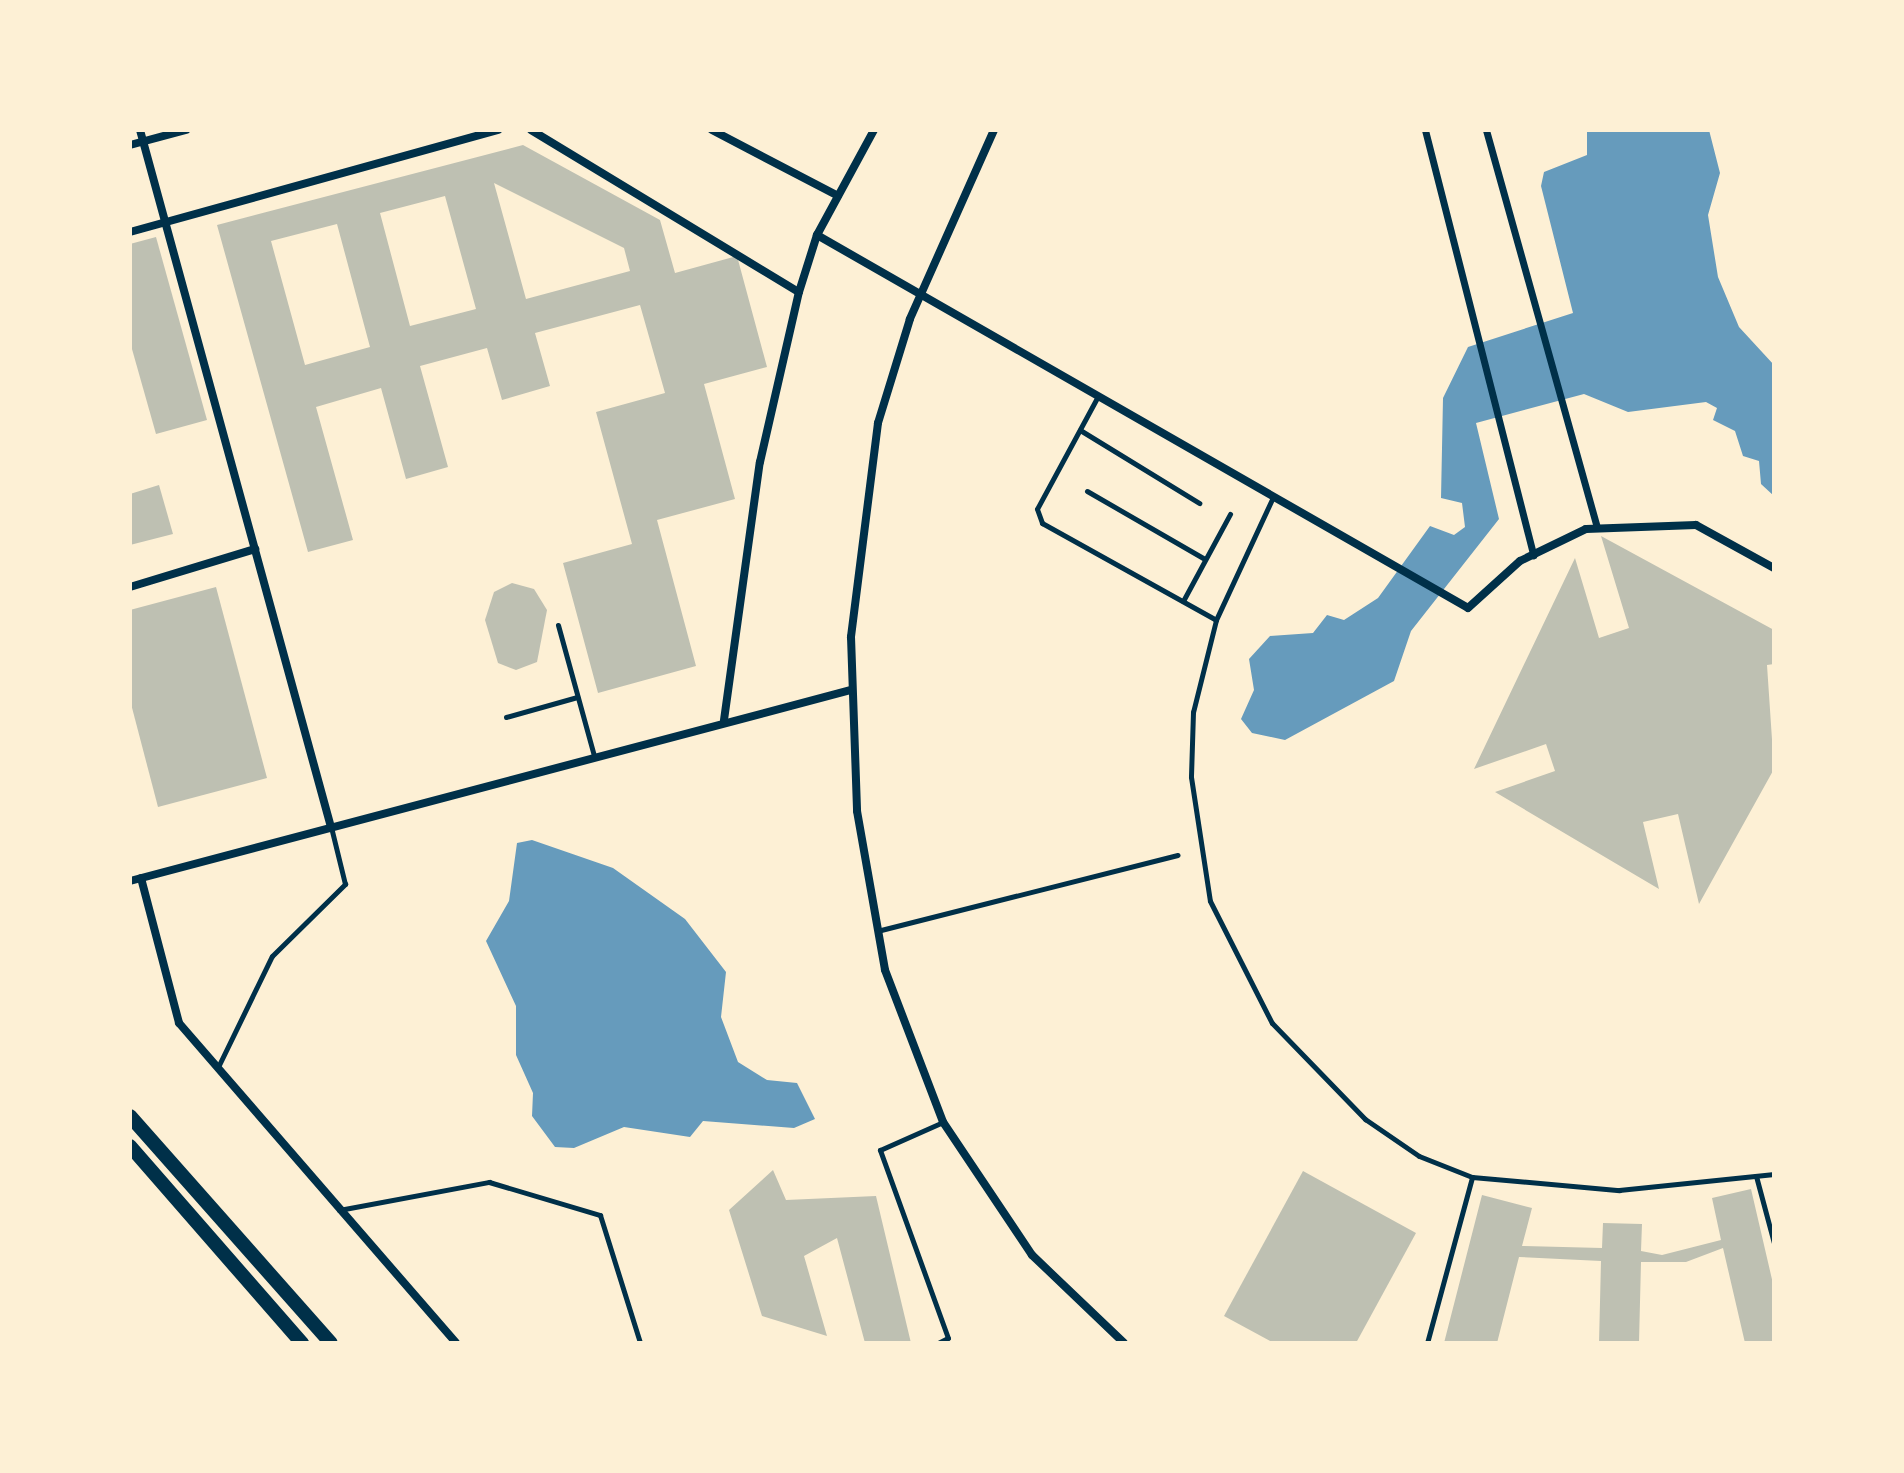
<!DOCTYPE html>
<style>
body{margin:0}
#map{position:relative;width:1904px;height:1473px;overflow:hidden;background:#fdf0d5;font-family:"Work Sans",sans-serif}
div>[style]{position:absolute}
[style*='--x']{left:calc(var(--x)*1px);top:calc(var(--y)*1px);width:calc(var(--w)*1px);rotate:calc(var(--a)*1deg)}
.water>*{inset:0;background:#669bbc}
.building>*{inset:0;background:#bec0b2}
.service>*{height:5px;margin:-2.5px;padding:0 2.5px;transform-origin:2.5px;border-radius:2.5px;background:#003049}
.pedestrian>*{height:7px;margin:-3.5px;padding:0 3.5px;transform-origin:3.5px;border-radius:3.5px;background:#003049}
.minor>*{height:8px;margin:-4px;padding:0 4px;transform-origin:4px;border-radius:4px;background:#003049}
.secondary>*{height:14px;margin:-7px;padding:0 7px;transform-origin:7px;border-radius:7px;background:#003049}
span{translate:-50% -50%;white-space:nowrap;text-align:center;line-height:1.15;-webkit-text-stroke:8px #fdf0d5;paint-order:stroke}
.frame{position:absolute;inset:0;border:132px solid #fdf0d5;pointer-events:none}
</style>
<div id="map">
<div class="water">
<div style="clip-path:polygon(1587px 130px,1709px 130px,1720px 173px,1708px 215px,1718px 277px,1739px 327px,1774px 365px,1774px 496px,1761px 484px,1759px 461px,1743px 456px,1735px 431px,1713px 420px,1717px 408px,1706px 402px,1628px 412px,1584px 394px,1476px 423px,1499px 519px,1411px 631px,1394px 681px,1285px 740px,1252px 733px,1241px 719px,1254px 690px,1249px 659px,1270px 636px,1313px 633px,1327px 615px,1344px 620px,1378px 598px,1430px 526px,1454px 535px,1465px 527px,1462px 503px,1441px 498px,1443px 398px,1468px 347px,1573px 313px,1541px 186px,1544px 172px,1587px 155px)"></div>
<div style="clip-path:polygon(532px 840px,613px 868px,685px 919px,726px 972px,721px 1017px,738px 1062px,767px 1080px,797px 1083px,815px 1119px,794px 1128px,703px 1121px,690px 1137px,624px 1127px,574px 1148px,555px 1147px,532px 1116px,533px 1093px,516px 1055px,516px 1006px,486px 941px,509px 901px,517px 843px)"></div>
</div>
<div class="building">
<div style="clip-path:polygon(evenodd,523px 145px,660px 220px,675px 273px,737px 256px,767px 367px,704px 384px,735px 499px,657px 520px,696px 666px,598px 693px,563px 563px,632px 544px,596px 412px,665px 393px,640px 305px,535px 333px,550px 386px,502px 400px,487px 348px,420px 366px,448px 467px,406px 479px,381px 388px,316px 407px,353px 540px,308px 552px,217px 225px,523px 145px,494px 183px,624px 248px,630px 271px,526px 299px,494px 183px,523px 145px,445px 196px,476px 309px,410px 326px,380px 213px,445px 196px,523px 145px,337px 224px,370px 347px,305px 365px,271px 241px,337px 224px)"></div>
<div style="clip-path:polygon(156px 237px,207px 420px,156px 434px,130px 342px,130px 244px)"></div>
<div style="clip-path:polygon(159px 485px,173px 534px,130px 545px,130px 494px)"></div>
<div style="clip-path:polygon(1601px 536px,1774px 630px,1774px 664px,1767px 665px,1774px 769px,1699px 904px,1678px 814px,1643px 822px,1659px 889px,1495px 792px,1555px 771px,1546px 744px,1474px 769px,1575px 558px,1599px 638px,1629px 628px)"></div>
<div style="clip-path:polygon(512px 583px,534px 589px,547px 610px,537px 662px,516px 670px,498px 663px,485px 620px,494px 592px)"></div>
<div style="clip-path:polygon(216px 587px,267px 778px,158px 807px,130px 700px,130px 610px)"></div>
<div style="clip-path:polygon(773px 1170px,786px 1200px,876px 1196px,911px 1343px,865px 1343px,837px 1238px,804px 1256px,827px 1336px,762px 1316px,729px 1210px)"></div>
<div style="clip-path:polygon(1303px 1171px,1416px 1233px,1356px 1343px,1274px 1343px,1224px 1316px)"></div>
<div style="clip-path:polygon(1751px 1189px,1774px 1288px,1774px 1343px,1745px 1343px,1723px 1248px,1686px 1262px,1641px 1262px,1639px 1343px,1599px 1343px,1601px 1261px,1519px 1257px,1497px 1343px,1444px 1343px,1482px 1195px,1532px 1208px,1522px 1246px,1602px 1248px,1603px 1223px,1642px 1224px,1641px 1251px,1662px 1255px,1721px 1240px,1712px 1198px)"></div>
</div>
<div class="service">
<div style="--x:1098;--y:396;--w:128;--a:118.4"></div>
<div style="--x:1037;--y:509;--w:15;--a:70"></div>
<div style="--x:1042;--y:523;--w:199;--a:29.1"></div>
<div style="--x:1080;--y:430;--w:140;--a:31.5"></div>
<div style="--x:1087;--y:491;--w:136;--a:30"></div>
<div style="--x:1273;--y:497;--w:136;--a:114.9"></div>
<div style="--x:1216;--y:620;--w:95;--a:104"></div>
<div style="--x:1193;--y:712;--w:65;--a:91.8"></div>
<div style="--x:1191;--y:777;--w:125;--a:81.3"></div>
<div style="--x:1210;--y:901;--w:137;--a:63.1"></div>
<div style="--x:1272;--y:1023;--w:134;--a:45.9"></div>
<div style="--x:1365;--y:1119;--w:65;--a:34.4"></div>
<div style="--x:1419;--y:1156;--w:57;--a:21.6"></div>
<div style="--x:1472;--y:1177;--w:148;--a:5.1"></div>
<div style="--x:1619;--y:1190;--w:156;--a:-5.9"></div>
<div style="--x:1183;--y:601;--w:99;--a:-61.6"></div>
<div style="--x:558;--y:625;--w:136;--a:74.6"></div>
<div style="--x:506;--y:717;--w:74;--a:-15.7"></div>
<div style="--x:877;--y:931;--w:310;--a:-14.2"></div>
<div style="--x:218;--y:1067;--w:123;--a:-64.1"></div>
<div style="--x:272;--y:956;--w:103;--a:-44.6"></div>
<div style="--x:345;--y:884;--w:59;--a:-103.8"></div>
<div style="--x:1756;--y:1176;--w:69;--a:75"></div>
<div style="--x:339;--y:1210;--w:153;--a:-10.6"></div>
<div style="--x:489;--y:1182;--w:116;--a:16.6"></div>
<div style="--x:600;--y:1215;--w:134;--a:72.6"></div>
<div style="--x:697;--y:1343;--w:51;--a:0"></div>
<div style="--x:938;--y:1343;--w:11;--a:-27"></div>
<div style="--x:948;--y:1338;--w:200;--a:-109.9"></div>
<div style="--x:880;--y:1150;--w:69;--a:-24"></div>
<div style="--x:1427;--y:1343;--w:172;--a:-74.8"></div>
</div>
<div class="pedestrian">
<div style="--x:1425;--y:130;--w:439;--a:75.7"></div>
<div style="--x:1486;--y:130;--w:413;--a:74.4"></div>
</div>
<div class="minor">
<div style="--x:140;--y:130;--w:723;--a:74.68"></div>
<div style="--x:531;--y:130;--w:313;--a:31.2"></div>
<div style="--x:712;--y:130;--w:142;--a:27.6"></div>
<div style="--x:994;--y:130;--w:207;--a:114"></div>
<div style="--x:910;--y:319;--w:109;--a:107.1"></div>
<div style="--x:878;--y:423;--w:216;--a:97.2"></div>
<div style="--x:851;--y:637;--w:174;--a:88"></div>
<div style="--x:857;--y:811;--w:161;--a:80"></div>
<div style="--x:885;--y:970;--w:163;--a:69.1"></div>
<div style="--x:943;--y:1122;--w:160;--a:56.2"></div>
<div style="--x:1032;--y:1255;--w:127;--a:43.7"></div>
<div style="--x:130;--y:145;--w:58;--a:-15"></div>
<div style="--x:130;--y:232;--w:382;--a:-15.5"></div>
<div style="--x:817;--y:235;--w:750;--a:29.81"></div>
<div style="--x:1468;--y:608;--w:70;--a:-42.1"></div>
<div style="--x:1520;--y:561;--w:73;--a:-25.9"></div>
<div style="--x:1586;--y:529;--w:110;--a:-2.1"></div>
<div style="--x:1696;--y:525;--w:89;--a:28.9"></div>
<div style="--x:130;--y:587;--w:131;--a:-16.9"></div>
<div style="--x:724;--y:720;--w:260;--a:-82.1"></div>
<div style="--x:760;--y:462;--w:174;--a:-77.1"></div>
<div style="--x:799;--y:292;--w:60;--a:-72.5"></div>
<div style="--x:817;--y:235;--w:119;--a:-61.5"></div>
<div style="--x:141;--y:878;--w:150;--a:75.3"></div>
<div style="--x:179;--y:1023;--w:423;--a:49.1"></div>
<div style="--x:130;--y:881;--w:746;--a:-14.84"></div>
</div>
<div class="secondary">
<div style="--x:130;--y:1116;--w:303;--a:48.5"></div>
<div style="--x:130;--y:1146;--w:262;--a:48.9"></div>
</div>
<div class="frame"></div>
</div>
